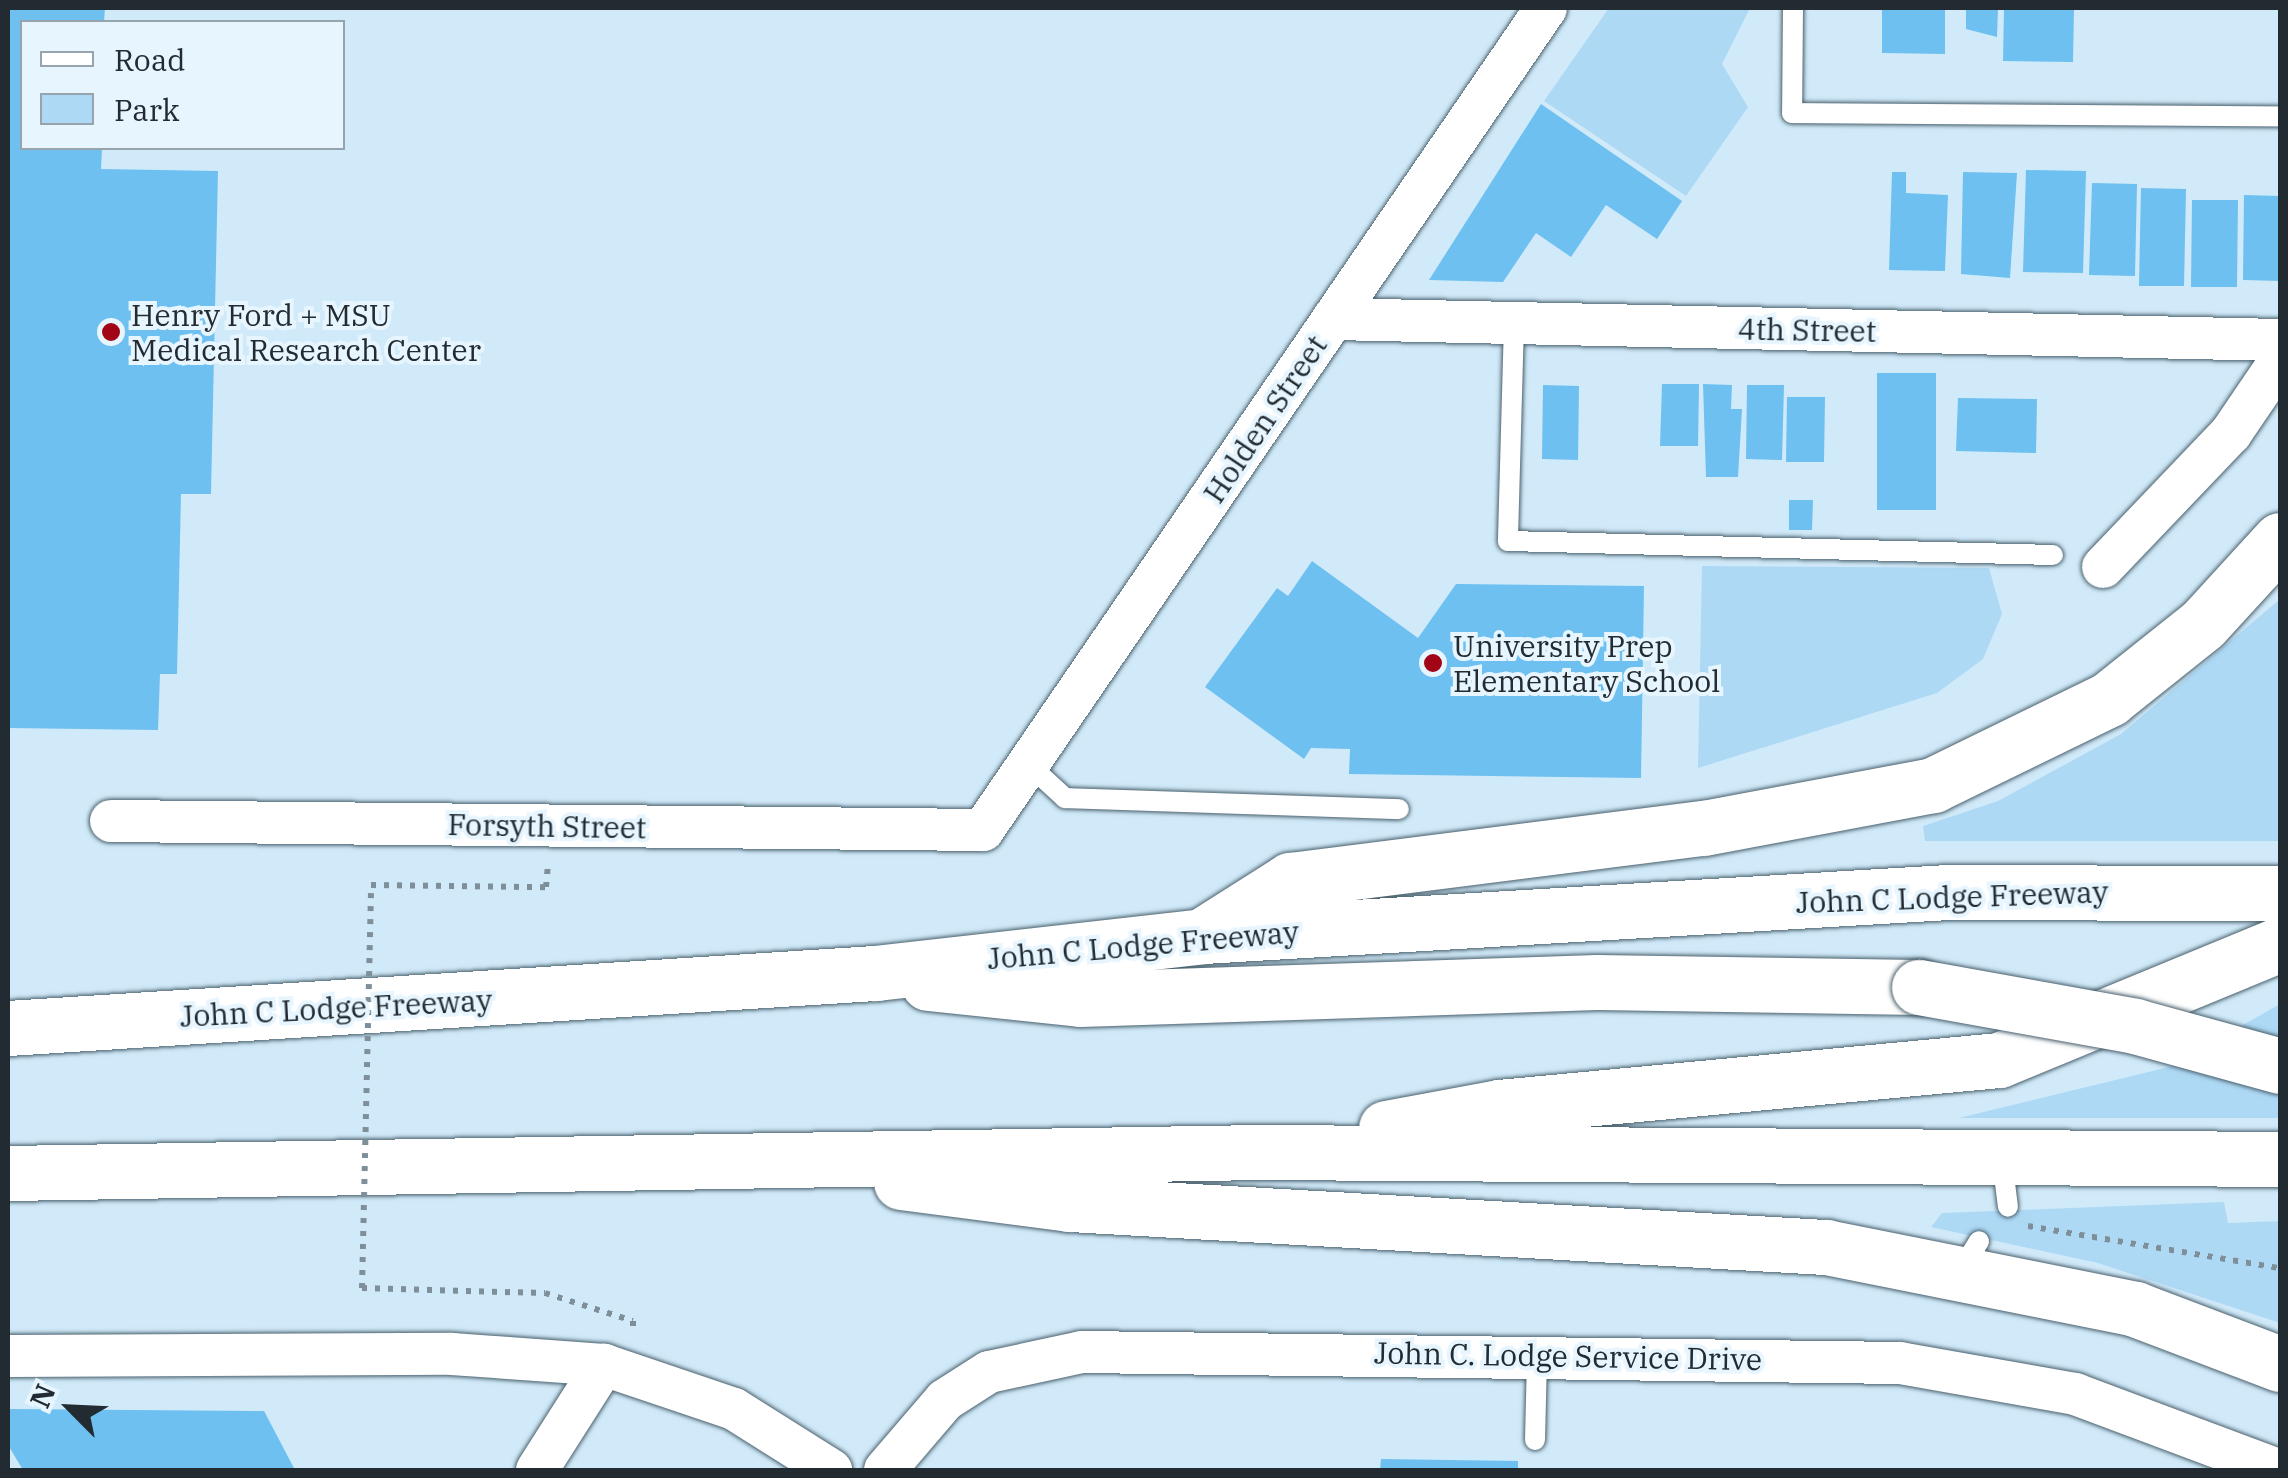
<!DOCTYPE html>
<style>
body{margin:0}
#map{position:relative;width:2288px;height:1478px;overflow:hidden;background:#d1eaf9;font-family:"IBM Plex Serif",serif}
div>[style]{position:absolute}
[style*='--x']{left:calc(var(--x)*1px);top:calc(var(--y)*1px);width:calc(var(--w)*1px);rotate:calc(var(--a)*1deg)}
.green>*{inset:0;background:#aed9f5}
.building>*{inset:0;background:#6dc0f0}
.path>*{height:6px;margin-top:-3px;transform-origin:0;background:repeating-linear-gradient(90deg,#7e8f9a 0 5px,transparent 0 13px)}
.roads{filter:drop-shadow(0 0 2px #4a606d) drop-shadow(0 0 2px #4a606d)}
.service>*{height:20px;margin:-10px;padding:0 10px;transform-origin:10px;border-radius:10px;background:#fff}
.minor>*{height:42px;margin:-21px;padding:0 21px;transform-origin:21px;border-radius:21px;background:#fff}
.motorway>*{height:55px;margin:-27.5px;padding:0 27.5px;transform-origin:27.5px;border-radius:27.5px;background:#fff}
.path-bridge>*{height:6px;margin-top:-3px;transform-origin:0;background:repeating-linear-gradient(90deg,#7e8f9a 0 5px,transparent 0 13px)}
.bridges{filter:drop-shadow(0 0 2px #4a606d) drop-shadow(0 0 2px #4a606d)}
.motorway-bridge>*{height:55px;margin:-27.5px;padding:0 27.5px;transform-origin:27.5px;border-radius:27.5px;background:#fff}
.dots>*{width:28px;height:28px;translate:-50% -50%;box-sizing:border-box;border:5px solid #e7f5ff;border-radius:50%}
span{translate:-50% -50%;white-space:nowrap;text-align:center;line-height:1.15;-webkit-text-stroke:8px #e7f5ff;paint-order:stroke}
.poi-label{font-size:30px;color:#222b31}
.left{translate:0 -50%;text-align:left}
.street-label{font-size:30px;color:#222b31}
.frame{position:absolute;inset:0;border:10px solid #222b31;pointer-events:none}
.legend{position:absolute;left:20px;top:20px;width:325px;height:130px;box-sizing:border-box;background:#e7f5ff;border:2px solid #98a4ad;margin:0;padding:12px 18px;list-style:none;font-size:30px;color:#222b31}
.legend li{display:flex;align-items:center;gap:20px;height:50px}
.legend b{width:50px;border:2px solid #98a4ad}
.north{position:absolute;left:20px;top:1358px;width:100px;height:100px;-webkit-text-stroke:8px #e7f5ff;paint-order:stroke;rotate:294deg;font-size:28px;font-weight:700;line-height:40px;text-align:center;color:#222b31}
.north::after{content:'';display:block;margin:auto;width:35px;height:45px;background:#222b31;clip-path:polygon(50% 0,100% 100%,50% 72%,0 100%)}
</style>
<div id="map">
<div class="green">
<div style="clip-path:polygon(1609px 8px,1750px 8px,1722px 64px,1748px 107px,1686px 196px,1544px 101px)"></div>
<div style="clip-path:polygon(1702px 566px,1989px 568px,2002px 614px,1983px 659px,1937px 693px,1698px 768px)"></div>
<div style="clip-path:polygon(2280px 599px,2280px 841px,1925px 841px,1923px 826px,1998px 801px,2121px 734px)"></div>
<div style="clip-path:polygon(2280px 1004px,2280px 1118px,1959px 1118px,2169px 1067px)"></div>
<div style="clip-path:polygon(2224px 1202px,2228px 1223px,2280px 1221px,2280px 1323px,2098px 1263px,1931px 1227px,1942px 1213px)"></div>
</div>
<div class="building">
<div style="clip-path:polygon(8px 8px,105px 8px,104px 22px,22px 22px,22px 148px,102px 148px,101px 169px,218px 171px,211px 494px,181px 494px,177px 674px,160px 674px,158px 730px,8px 728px)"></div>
<div style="clip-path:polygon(1882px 8px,1945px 8px,1945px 54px,1882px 53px)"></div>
<div style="clip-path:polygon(1966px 8px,1998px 8px,1997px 37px,1966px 29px)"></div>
<div style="clip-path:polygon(2004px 8px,2074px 8px,2073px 62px,2003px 61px)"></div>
<div style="clip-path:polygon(1541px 104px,1682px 201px,1657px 239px,1606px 205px,1571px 257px,1536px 233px,1503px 282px,1429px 280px)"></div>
<div style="clip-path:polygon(2026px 170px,2086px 171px,2083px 273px,2023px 272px)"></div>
<div style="clip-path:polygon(1892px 172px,1906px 172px,1906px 193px,1948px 195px,1945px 271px,1889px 270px)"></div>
<div style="clip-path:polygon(1963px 172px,2017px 173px,2010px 278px,1961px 274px)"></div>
<div style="clip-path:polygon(2092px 183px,2137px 184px,2135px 276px,2089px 275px)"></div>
<div style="clip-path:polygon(2141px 188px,2186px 189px,2184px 286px,2139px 286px)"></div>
<div style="clip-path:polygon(2244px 195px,2280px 196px,2280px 281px,2243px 280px)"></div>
<div style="clip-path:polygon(2192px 200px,2238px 200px,2237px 287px,2191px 287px)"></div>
<div style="clip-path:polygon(1877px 373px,1936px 373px,1936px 510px,1877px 510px)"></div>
<div style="clip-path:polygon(1662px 384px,1699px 384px,1698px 446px,1660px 446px)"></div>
<div style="clip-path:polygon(1703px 384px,1732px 385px,1731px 409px,1742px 409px,1738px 477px,1706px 477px)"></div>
<div style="clip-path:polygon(1543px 385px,1579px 386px,1578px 460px,1542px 459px)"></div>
<div style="clip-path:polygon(1747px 385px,1784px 385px,1782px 460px,1746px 459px)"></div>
<div style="clip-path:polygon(1787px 397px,1825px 397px,1824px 462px,1786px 462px)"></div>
<div style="clip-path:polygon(1958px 398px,2037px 399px,2036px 453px,1956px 451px)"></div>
<div style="clip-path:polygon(1789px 500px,1813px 500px,1812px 530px,1789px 530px)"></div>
<div style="clip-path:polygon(1312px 561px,1418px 638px,1456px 584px,1644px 586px,1641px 778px,1349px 774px,1350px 749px,1311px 748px,1304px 759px,1205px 687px,1277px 588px,1288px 596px)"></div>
<div style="clip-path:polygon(8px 1409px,264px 1411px,295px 1470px,23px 1470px,8px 1445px)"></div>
<div style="clip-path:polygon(1381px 1459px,1518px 1461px,1518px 1470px,1380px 1470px)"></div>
</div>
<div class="path">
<div style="--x:371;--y:885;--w:175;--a:0.7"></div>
<div style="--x:546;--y:887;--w:24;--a:-85"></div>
<div style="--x:2028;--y:1226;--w:255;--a:9.5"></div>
<div style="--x:362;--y:1288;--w:183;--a:1.6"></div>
<div style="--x:545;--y:1293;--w:92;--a:17.7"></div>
<div style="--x:633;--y:1321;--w:13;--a:90"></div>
</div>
<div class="roads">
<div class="service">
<div style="--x:1793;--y:8;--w:105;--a:90.5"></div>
<div style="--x:1792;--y:113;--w:488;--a:0.4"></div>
<div style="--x:1514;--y:323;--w:218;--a:91.6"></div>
<div style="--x:1508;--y:541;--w:545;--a:1.47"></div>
<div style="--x:1029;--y:765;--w:49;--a:42.5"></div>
<div style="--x:1065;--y:798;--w:334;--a:1.9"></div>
<div style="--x:2002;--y:1159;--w:48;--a:82.9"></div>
<div style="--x:1961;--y:1270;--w:34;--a:-58"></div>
<div style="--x:1535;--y:1440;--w:84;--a:-88.6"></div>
</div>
<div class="minor">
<div style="--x:1333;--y:319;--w:947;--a:1.27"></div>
<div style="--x:2103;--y:567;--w:185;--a:-46.3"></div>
<div style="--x:2231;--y:433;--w:87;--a:-55.8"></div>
<div style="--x:111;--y:821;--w:872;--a:0.59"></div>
<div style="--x:983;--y:830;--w:996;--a:-55.59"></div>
<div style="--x:8;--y:1356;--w:444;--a:-0.3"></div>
<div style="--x:452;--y:1354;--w:152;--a:4.1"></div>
<div style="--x:604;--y:1365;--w:137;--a:18.7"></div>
<div style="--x:734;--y:1409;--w:115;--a:32.2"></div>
<div style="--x:537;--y:1470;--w:125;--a:-57.5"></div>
<div style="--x:885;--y:1470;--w:92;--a:-49.4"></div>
<div style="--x:945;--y:1400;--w:52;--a:-32.5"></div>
<div style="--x:989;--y:1372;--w:95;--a:-12.1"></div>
<div style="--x:1082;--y:1352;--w:818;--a:0.77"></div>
<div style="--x:1900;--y:1363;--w:178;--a:10"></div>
<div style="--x:2075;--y:1394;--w:217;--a:20.5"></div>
</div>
<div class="motorway">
<div style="--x:1205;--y:934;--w:101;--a:-32.4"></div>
<div style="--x:1290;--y:880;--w:417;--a:-7.2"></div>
<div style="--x:1704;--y:828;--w:233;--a:-10.6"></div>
<div style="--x:1933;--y:785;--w:196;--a:-26"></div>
<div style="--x:2109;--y:699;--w:120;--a:-38.6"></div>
<div style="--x:2203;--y:624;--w:114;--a:-47.5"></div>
<div style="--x:928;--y:983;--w:153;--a:6"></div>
<div style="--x:1080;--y:999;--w:517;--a:-1.88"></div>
<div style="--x:1597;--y:982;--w:322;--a:0.9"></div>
<div style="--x:8;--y:1028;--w:869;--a:-3.63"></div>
<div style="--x:875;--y:973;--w:330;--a:-6.4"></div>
<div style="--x:1203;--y:936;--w:747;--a:-3.38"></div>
<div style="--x:1949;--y:892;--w:331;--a:0.2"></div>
<div style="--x:1386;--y:1128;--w:115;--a:-10.5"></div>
<div style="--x:1499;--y:1107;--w:502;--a:-5.37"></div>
<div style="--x:1999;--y:1060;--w:304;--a:-22.4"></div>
<div style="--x:8;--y:1173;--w:1252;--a:-0.96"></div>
<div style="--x:1260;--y:1152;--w:1020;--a:0.39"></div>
<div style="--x:901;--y:1182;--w:170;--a:7.4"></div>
<div style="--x:1070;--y:1204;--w:757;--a:3.26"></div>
<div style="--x:1826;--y:1247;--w:315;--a:11.3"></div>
<div style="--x:2135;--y:1309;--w:155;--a:20.8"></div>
</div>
</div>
<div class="path-bridge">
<div style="--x:362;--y:1288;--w:403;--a:-88.7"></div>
</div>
<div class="bridges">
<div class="motorway-bridge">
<div style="--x:1919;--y:987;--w:219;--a:10.2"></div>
<div style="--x:2135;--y:1026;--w:150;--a:15.4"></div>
</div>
</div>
<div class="dots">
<div style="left:111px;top:332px;background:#a20616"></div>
<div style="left:1433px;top:663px;background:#a20616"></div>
</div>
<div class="poi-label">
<span class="left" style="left:131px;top:332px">Henry Ford + MSU<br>Medical Research Center</span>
<span class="left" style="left:1453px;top:663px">University Prep<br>Elementary School</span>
</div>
<div class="street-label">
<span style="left:1807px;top:330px;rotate:1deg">4th Street</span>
<span style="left:1265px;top:419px;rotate:-56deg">Holden Street</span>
<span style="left:547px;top:826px;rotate:1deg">Forsyth Street</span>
<span style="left:1952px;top:897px;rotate:-2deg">John C Lodge Freeway</span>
<span style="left:1143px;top:945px;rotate:-5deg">John C Lodge Freeway</span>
<span style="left:336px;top:1008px;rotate:-3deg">John C Lodge Freeway</span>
<span style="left:1568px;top:1356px;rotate:1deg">John C. Lodge Service Drive</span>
</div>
<div class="frame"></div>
<ul class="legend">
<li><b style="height:12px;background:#fff"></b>Road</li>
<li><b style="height:28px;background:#aed9f5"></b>Park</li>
</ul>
<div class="north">N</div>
</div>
